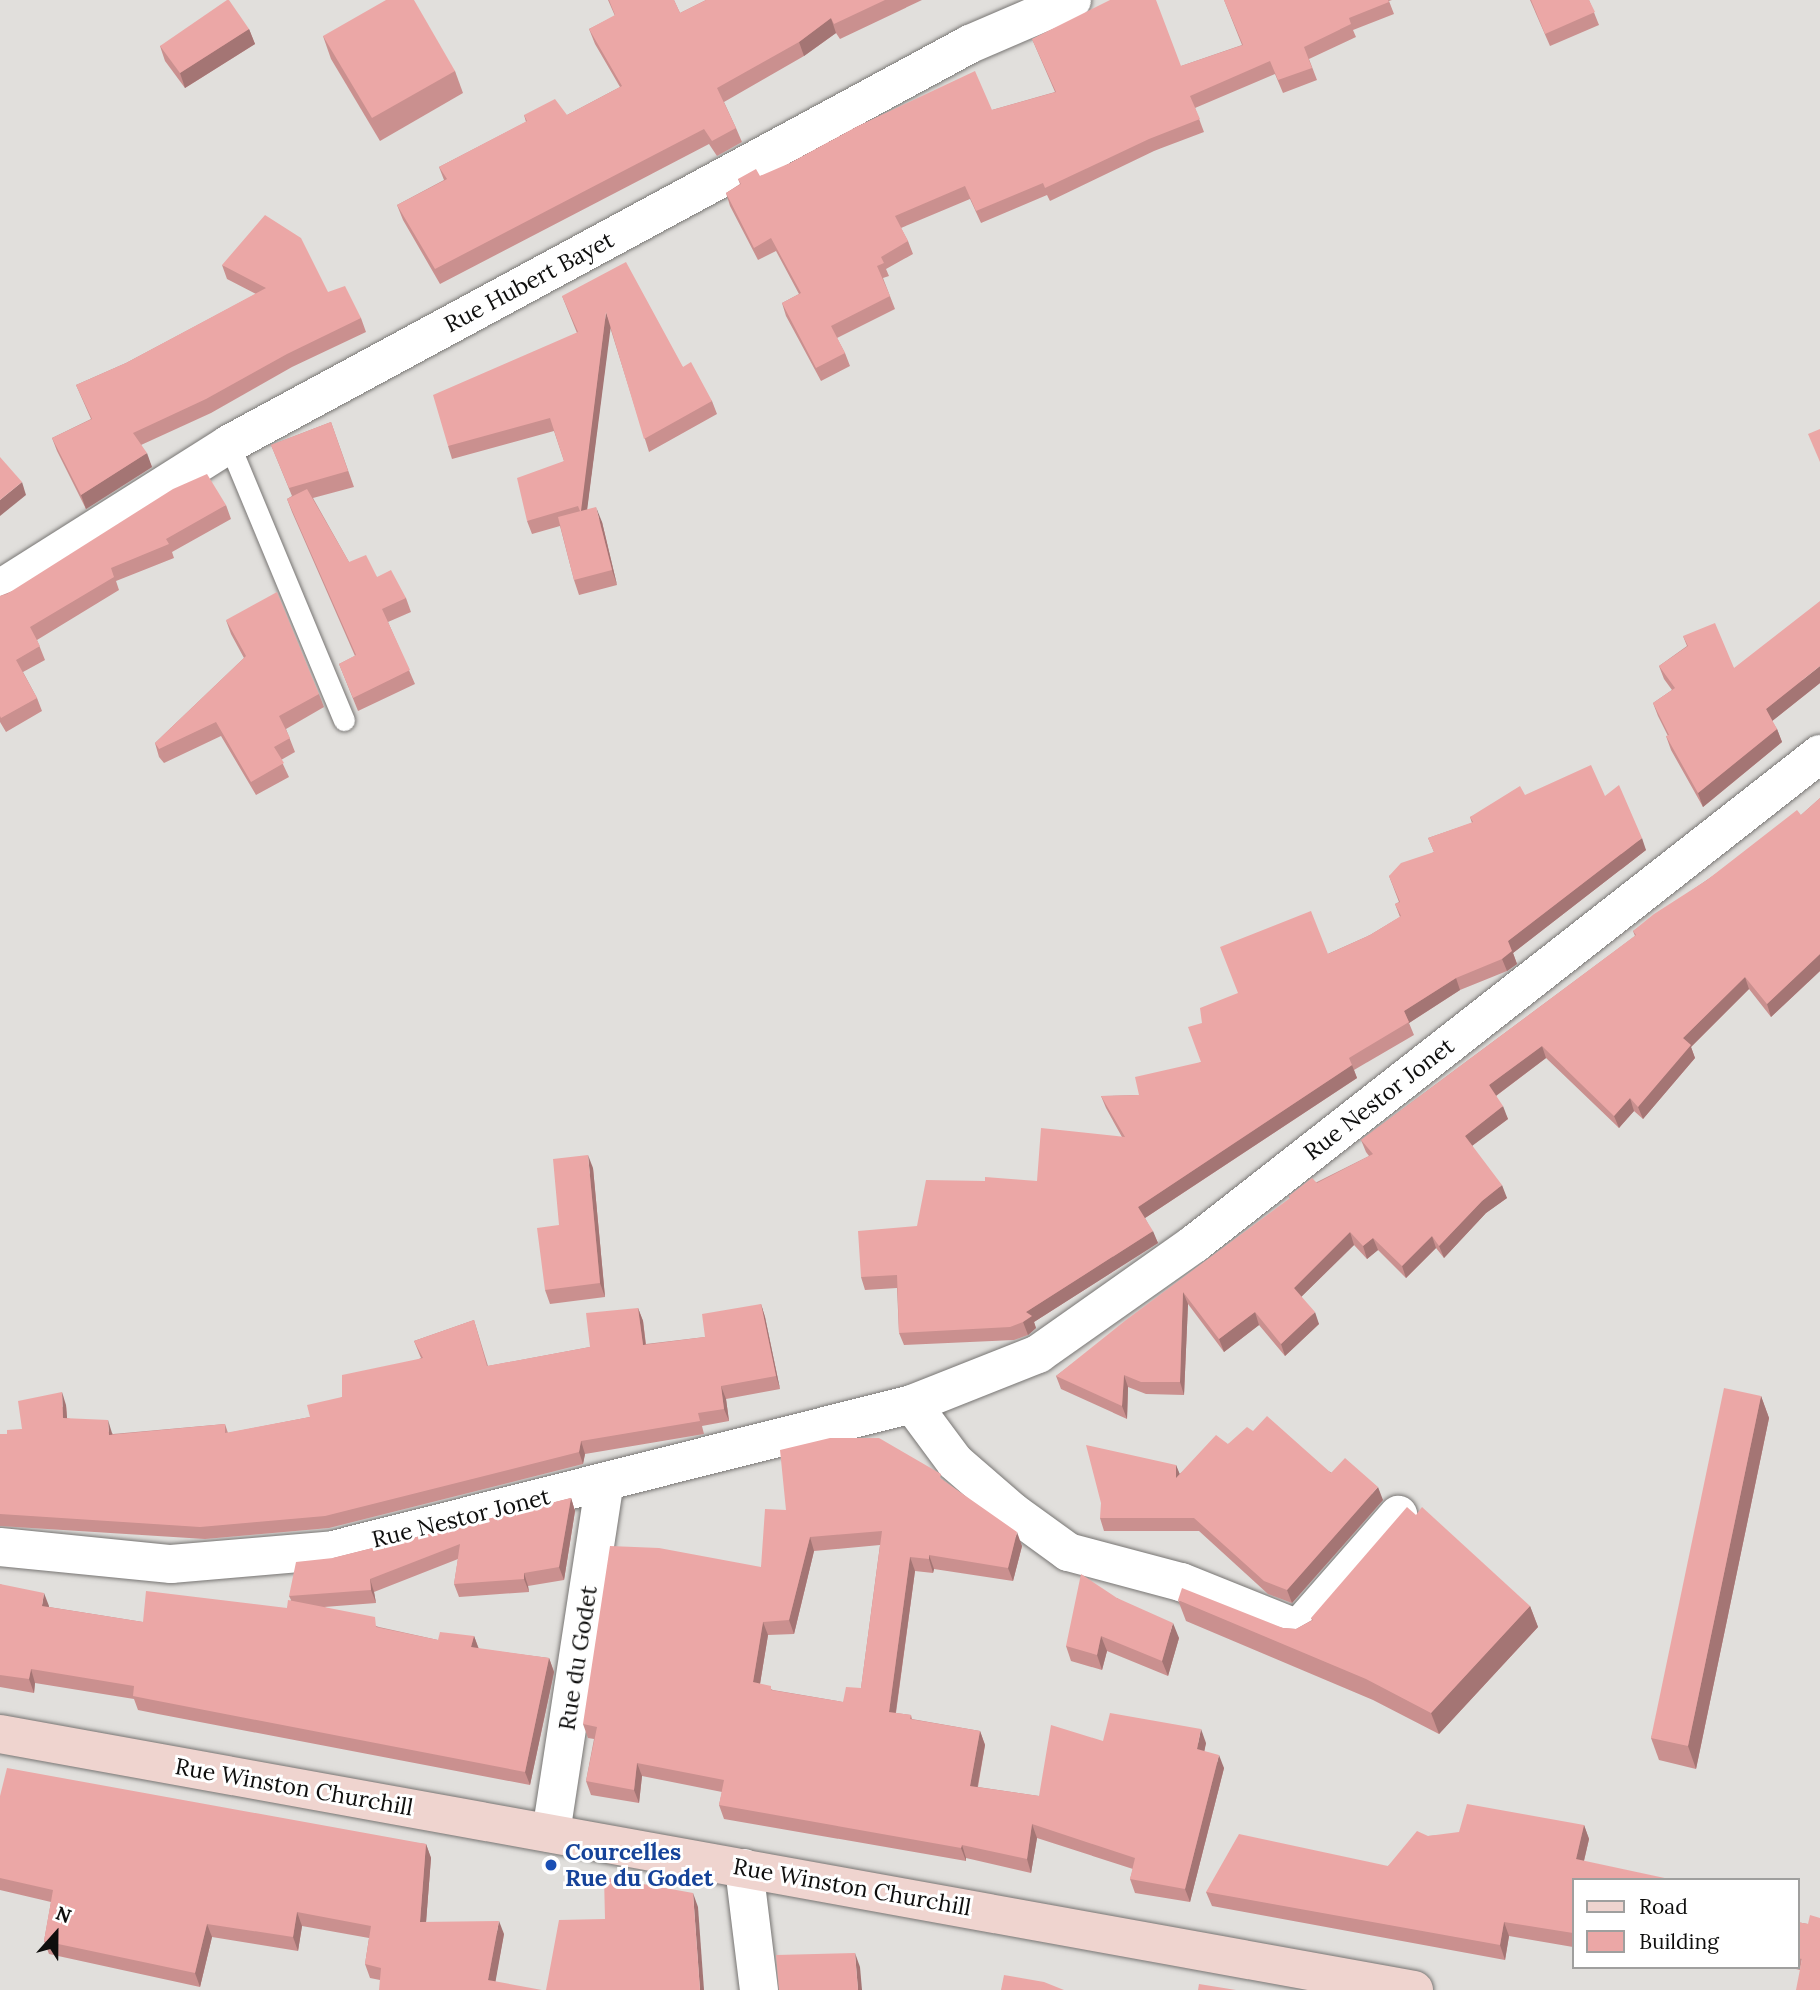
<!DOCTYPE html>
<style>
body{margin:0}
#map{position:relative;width:1820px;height:1990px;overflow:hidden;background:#e1dfdc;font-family:Lora,serif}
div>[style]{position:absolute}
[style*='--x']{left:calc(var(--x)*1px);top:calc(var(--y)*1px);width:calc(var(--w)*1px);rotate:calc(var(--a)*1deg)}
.roads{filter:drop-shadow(0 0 2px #777573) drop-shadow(0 0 2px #777573)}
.service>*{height:21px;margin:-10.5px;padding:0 10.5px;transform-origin:10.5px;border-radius:10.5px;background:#fff}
.minor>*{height:38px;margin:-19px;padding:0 19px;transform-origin:19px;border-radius:19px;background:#fff}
.secondary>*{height:38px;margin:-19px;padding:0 19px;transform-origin:19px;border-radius:19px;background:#efd4cf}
.wall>*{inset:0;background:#ca908f}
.shaded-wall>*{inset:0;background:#a47574}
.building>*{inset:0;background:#eba7a6}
.dots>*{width:19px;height:19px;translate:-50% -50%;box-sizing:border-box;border:4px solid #fff;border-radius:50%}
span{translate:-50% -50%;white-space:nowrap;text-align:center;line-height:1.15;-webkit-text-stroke:6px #fff;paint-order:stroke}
.street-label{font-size:23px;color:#0e0e0d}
.transit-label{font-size:23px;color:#164399;font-weight:700}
.left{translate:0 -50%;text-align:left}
.legend{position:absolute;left:1572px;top:1878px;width:228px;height:91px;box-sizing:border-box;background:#fff;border:2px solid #9f9f9e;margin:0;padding:9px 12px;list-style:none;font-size:21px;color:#0e0e0d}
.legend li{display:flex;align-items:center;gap:14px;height:35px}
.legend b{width:35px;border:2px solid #9f9f9e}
.north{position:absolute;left:21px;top:1899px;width:70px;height:70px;-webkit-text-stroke:5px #fff;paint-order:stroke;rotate:21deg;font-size:19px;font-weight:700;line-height:28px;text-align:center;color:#0e0e0d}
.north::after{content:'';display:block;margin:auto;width:24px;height:32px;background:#0e0e0d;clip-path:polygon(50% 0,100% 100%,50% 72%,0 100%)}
</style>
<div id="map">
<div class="roads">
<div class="service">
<div style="--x:229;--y:444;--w:299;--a:67.4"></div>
</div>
<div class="minor">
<div style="--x:0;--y:589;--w:271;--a:-32.3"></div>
<div style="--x:229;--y:444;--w:842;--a:-28.36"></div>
<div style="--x:970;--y:44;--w:111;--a:-23.3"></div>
<div style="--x:912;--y:1404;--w:72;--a:53.4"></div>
<div style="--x:955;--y:1462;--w:77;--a:40.8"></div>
<div style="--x:1013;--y:1512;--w:68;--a:36"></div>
<div style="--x:1068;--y:1552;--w:117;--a:14.9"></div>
<div style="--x:1181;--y:1582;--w:126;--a:21.9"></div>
<div style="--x:1298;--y:1629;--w:152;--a:-48.7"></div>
<div style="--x:0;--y:1547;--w:172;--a:5.7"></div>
<div style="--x:171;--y:1564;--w:163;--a:-4.9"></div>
<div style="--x:333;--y:1550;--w:597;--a:-14.15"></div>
<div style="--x:912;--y:1404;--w:136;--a:-21.6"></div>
<div style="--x:1038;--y:1354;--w:191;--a:-35.2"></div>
<div style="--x:1194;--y:1244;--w:795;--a:-38.05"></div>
<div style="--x:551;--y:1833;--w:355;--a:-81.3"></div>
<div style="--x:744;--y:1868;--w:123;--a:83"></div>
</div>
<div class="secondary">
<div style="--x:0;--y:1734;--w:1437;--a:10.26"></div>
</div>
</div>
<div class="wall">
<div style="clip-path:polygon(608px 0,674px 0,680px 13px,706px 0,922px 0,840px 39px,836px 33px,804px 56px,724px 102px,736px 128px,742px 142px,717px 156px,709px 144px,440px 284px,403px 220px,397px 205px,444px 180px,439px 167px,526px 122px,524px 115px,567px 115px,620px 87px,595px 44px,589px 29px,615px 16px)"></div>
<div style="clip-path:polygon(1224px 0,1392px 0,1389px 1px,1394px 14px,1353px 30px,1356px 37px,1309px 59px,1317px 80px,1283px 93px,1275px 74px,1195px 108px,1204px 132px,1154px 151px,1050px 201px,1047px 195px,981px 223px,970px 199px,901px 228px,908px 241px,913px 254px,886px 269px,889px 276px,883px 278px,895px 309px,837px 338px,845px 353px,850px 366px,821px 381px,786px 316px,782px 303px,799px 294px,776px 251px,758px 260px,730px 206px,726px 193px,740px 184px,738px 179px,760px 176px,1055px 92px,1032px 39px,1181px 66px,1242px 45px)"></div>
<div style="clip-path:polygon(1530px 0,1589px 0,1599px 25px,1550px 46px)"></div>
<div style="clip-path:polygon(249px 29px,255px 44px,185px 88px,165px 61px,160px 46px)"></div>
<div style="clip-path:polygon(323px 36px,455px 71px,463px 93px,380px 141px,331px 59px)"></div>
<div style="clip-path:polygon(222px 265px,328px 292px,361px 318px,366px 332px,292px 367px,211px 413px,141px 445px,152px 467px,86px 509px,57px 451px,52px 438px,91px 419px,76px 385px,126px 363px,256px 294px,227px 279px)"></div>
<div style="clip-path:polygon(562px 296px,683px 367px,712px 401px,717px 414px,649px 452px,610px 327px,587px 509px,602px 522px,617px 585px,579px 595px,574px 580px,560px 526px,532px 534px,527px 521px,564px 461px,554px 431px,452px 459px,448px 446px,577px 333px)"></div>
<div style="clip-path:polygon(331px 422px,354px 487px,313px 498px,349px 562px,377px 577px,406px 598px,411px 612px,388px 622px,415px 684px,358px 711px,339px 664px,355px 656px,292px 512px,287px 499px,292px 496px,271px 445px)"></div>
<div style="clip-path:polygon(226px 505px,231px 519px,172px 552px,174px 558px,116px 581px,119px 590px,37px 640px,45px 660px,23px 672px,37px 698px,42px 711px,6px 732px,0 722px,0 596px)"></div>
<div style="clip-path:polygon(226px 620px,319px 694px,324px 707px,286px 729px,295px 752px,281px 760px,289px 777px,256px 795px,221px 736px,164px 763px,159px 757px,155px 743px,244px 658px,231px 634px)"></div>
<div style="clip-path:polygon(1683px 636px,1734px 668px,1820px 683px,1772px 721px,1777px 729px,1782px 742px,1703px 807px,1671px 750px,1666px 736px,1668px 736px,1658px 716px,1653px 703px,1672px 690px,1664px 679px,1659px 666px,1687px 646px)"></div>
<div style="clip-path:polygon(1525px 795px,1605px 796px,1646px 850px,1513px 953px,1517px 964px,1507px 971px,1460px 990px,1409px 1023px,1414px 1035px,1354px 1070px,1357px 1078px,1145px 1218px,1158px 1243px,1034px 1322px,1036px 1328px,1028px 1335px,1014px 1340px,904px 1345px,899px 1333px,897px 1288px,865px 1290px,861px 1277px,917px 1226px,1037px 1181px,1122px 1137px,1106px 1108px,1101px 1096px,1139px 1095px,1201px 1062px,1202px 1023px,1238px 994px,1370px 935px,1400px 917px,1395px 904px,1399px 902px,1389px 876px,1434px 852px,1428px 838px,1472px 823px,1470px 817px)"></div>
<div style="clip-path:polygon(1820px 798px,1820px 971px,1771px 1017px,1749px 989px,1691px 1047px,1695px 1058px,1643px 1119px,1634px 1111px,1619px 1128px,1546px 1058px,1496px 1096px,1508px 1119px,1472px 1146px,1507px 1198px,1486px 1213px,1444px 1258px,1436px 1248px,1406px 1278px,1378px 1250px,1367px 1259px,1354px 1245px,1301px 1297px,1319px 1324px,1285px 1356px,1259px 1325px,1224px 1352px,1188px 1304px,1184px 1395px,1146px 1394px,1128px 1387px,1127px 1419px,1061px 1389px,1056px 1376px,1290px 1199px,1289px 1196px,1369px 1156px,1366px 1152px,1361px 1140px,1635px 936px,1633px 931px,1801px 815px)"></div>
<div style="clip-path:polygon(593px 1168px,605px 1297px,550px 1304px,545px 1290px,559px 1225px)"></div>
<div style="clip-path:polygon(761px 1304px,765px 1317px,780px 1389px,726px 1399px,729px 1421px,702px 1426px,704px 1434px,585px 1454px,583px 1464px,329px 1528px,205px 1539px,0 1526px,0 1434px,7px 1434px,22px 1429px,66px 1405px,67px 1418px,112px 1433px,113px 1434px,225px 1424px,228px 1433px,310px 1417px,342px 1397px,421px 1358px,414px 1341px,474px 1320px,488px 1366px,590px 1347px,638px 1308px,643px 1321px,646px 1344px,705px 1337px)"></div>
<div style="clip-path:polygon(1761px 1396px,1769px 1418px,1696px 1769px,1659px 1760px,1651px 1738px)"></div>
<div style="clip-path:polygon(1253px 1431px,1383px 1500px,1292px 1603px,1268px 1594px,1199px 1531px,1104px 1531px,1100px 1518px,1176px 1465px,1179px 1474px,1228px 1444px)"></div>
<div style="clip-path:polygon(evenodd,943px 1480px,1022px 1546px,1013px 1581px,934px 1569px,933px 1573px,915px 1571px,896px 1713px,911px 1715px,912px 1719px,980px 1731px,985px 1745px,978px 1787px,1039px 1796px,1103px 1741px,1206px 1743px,1204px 1751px,1224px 1768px,1190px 1902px,1135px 1893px,1130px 1879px,1133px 1869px,1037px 1838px,1031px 1873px,966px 1858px,966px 1861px,724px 1819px,719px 1805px,722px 1792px,642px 1776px,639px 1803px,591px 1795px,586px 1781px,594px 1739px,588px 1738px,583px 1724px,761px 1567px,786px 1510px,943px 1480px,880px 1545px,861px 1688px,843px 1702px,773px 1690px,760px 1684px,768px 1635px,794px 1634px,814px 1551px,880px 1545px)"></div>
<div style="clip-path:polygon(571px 1498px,575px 1511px,564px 1580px,528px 1586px,529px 1592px,459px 1597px,454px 1584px,458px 1559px,374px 1592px,376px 1603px,324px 1607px,379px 1627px,438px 1640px,474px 1636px,479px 1649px,549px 1658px,554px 1672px,530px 1785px,158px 1714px,138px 1710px,134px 1699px,35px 1683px,34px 1693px,0 1687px,0 1584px,49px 1607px,143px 1622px,287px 1608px,291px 1600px,289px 1596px,333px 1558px)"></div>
<div style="clip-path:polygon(1117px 1598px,1179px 1638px,1168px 1676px,1107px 1651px,1102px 1670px,1071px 1661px,1066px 1646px)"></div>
<div style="clip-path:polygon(1178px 1600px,1283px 1628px,1296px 1629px,1312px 1620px,1311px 1618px,1530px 1606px,1538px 1627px,1439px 1734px,1373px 1700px,1186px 1621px)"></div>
<div style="clip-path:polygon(0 1796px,426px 1844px,431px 1858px,426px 1922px,504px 1934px,495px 1981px,380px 1980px,370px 1978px,365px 1964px,369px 1938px,302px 1926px,298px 1951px,212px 1937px,200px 1987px,49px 1954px,44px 1941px,51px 1902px,0 1890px)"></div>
<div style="clip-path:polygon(1584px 1825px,1589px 1839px,1584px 1861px,1573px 1880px,1573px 1947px,1509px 1936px,1505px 1960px,1212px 1906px,1206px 1892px,1388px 1866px,1428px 1836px)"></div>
<div style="clip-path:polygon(1797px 1922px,1808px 1924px,1800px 1970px,1788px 1967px,1797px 1967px)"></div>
</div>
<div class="shaded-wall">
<div style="clip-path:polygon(831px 18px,836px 33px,804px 56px,799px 42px)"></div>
<div style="clip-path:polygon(249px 29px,255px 44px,185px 88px,180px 73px)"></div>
<div style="clip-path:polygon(606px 312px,611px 325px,585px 526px,580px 514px)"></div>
<div style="clip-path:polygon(147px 453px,152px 467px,86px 509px,81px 495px)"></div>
<div style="clip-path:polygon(22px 482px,26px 495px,0 516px,0 500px)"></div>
<div style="clip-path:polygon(596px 507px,602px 522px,617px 585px,612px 570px)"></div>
<div style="clip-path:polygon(1820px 666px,1820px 683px,1771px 722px,1766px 709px)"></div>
<div style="clip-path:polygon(1777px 729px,1782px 742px,1703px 807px,1698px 793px)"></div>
<div style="clip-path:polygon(1642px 838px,1646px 850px,1513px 953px,1517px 964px,1507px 971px,1502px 959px,1508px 941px)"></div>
<div style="clip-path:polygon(1820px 954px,1820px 971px,1771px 1017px,1767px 1004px)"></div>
<div style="clip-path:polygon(1745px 977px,1749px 989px,1691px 1047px,1695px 1058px,1643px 1119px,1638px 1107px,1683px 1038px)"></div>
<div style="clip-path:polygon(1456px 978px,1460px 990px,1409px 1023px,1404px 1011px)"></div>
<div style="clip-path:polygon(1542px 1046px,1546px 1058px,1493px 1098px,1489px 1085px)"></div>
<div style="clip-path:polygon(1352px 1065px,1357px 1078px,1142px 1220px,1138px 1207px)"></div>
<div style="clip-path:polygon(1630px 1098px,1634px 1111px,1619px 1128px,1614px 1116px)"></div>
<div style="clip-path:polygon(1503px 1106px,1508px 1119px,1469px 1148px,1465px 1136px)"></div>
<div style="clip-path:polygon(588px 1155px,593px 1168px,605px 1297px,600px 1283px)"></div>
<div style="clip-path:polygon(1502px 1185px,1507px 1198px,1486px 1213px,1444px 1258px,1439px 1246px,1482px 1201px)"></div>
<div style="clip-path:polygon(1153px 1231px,1158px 1243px,1034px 1322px,1036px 1328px,1028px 1335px,1023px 1322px,1026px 1312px)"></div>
<div style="clip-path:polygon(1350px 1232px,1354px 1245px,1298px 1300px,1294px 1288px)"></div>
<div style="clip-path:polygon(1432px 1236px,1436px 1248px,1406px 1278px,1402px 1266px)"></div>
<div style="clip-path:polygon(1373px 1238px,1378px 1250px,1367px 1259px,1363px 1246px)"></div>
<div style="clip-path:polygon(1183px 1292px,1188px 1304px,1184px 1395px,1180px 1382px)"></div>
<div style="clip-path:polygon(761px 1304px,765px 1317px,780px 1389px,776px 1376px)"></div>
<div style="clip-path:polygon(638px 1308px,643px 1321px,647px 1357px,643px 1345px)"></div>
<div style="clip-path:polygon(1255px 1312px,1259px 1325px,1224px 1352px,1219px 1339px)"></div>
<div style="clip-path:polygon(1315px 1312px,1319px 1324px,1285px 1356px,1281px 1344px)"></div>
<div style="clip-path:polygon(1124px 1375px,1128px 1387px,1127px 1419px,1122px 1406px)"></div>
<div style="clip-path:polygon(721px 1386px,726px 1399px,729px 1421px,724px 1409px)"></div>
<div style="clip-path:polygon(62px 1392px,66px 1405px,68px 1431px,63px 1418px)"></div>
<div style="clip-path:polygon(1761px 1396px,1769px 1418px,1696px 1769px,1688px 1746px)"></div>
<div style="clip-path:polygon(108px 1420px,112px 1433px,114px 1447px,109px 1435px)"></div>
<div style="clip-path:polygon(581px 1441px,585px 1454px,583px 1464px,579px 1452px)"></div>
<div style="clip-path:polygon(1176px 1465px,1181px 1477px,1176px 1478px)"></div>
<div style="clip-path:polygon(1378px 1487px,1383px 1500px,1292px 1603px,1287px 1590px)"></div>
<div style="clip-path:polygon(571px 1498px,575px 1511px,564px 1580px,559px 1567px)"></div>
<div style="clip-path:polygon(1017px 1532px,1022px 1546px,1013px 1581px,1008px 1568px)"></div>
<div style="clip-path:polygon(810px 1537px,814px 1551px,794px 1634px,789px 1620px)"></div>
<div style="clip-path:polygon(929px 1555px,934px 1569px,933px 1573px,929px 1559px)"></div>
<div style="clip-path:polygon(910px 1557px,915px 1571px,894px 1725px,889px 1712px)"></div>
<div style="clip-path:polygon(524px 1573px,528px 1586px,529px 1592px,524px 1579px)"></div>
<div style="clip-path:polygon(370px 1579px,374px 1592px,376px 1603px,371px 1590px)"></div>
<div style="clip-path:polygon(44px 1593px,49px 1606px,47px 1620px,42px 1606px)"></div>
<div style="clip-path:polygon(1530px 1606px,1538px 1627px,1439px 1734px,1431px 1713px)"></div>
<div style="clip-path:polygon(763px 1622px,768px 1635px,758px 1696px,753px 1682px)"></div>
<div style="clip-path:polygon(1173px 1623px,1179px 1638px,1168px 1676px,1162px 1661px)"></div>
<div style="clip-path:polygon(474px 1636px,479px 1650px,471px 1647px)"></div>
<div style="clip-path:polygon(1101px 1636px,1107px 1651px,1102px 1670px,1097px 1655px)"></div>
<div style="clip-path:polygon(549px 1658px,554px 1672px,530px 1785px,525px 1772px)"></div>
<div style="clip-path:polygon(31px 1669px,35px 1683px,34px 1693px,29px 1679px)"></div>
<div style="clip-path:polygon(1201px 1729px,1206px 1743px,1202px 1763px,1197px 1749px)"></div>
<div style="clip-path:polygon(980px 1731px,985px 1745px,975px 1800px,970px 1786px)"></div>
<div style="clip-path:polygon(1219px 1755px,1224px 1768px,1190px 1902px,1185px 1889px)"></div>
<div style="clip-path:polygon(637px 1763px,642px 1776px,639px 1803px,634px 1790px)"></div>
<div style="clip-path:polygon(1032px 1824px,1037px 1838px,1031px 1873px,1027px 1859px)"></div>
<div style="clip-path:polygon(1584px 1825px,1589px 1839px,1581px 1873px,1576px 1859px)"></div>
<div style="clip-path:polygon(426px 1844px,431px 1858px,425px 1936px,420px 1922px)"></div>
<div style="clip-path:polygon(962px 1845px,966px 1858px,966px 1861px,961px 1848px)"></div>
<div style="clip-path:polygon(693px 1893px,698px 1907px,704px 1990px,700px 1990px)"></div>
<div style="clip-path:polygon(297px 1912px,302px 1926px,298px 1951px,293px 1937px)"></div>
<div style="clip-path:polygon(499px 1921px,504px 1934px,494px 1990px,488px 1980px)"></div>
<div style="clip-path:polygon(1504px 1922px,1509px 1936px,1505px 1960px,1500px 1945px)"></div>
<div style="clip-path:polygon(207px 1924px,212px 1937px,200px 1987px,195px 1973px)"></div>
<div style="clip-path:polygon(855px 1953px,860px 1967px,862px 1990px,858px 1990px)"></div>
</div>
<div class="building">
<div style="clip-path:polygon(227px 0,229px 0,249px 29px,180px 73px,160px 46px)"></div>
<div style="clip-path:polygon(386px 0,414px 0,455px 71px,372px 118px,323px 36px)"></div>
<div style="clip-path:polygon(609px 0,674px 0,680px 13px,706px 0,885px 0,834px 24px,831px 18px,799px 42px,717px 88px,736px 128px,712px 141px,704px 129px,435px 269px,397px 205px,447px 179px,439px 167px,527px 121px,524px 115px,555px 99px,567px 115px,622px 86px,589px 29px,615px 15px)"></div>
<div style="clip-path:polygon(1110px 0,1156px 0,1181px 66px,1243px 45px,1224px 0,1388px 0,1389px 2px,1349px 18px,1351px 24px,1304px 47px,1312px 68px,1278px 80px,1270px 61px,1190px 96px,1200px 119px,1149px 139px,1045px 188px,1043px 183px,976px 211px,965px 186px,895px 216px,908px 241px,881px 257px,884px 263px,877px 266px,890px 296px,831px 326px,845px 353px,816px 368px,782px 303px,801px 293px,771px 238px,754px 248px,726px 193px,741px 184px,738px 179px,756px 169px,760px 176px,790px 163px,856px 127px,975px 71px,992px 110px,1056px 92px,1032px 39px)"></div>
<div style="clip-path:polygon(1531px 0,1589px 0,1595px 12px,1545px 34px)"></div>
<div style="clip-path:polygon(265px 215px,301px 238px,328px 292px,345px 286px,361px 318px,287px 354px,206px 399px,133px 433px,147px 453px,81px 495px,52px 438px,92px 419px,76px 385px,126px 363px,266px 288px,222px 265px)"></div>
<div style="clip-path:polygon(626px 262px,683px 367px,691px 362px,712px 401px,644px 439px,606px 312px,581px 511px,580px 511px,578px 506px,527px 521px,517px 478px,564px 461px,550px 418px,448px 446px,433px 395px,578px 332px,562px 296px)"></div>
<div style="clip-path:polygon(331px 422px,348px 471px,289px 488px,271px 445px)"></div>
<div style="clip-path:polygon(1820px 429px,1820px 462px,1808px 434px)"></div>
<div style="clip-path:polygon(0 457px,22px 482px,0 500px)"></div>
<div style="clip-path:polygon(207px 474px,226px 505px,166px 539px,169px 544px,111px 568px,114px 577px,30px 627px,40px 646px,16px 660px,37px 698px,1px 718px,0 716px,0 596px,7px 594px,173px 489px)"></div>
<div style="clip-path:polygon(307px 489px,349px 562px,366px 555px,377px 577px,391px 570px,406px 598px,382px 609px,410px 670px,353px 698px,339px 664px,356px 655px,287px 499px)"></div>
<div style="clip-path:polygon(596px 507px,612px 570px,574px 580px,558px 517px)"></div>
<div style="clip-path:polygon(277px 592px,319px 694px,279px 716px,290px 738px,274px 747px,284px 763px,251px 782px,216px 722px,159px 749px,155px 743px,246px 656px,226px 620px)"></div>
<div style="clip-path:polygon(1820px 601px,1820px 666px,1766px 709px,1777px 729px,1698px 793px,1666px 736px,1669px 735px,1653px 703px,1675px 688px,1659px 666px,1688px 646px,1683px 636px,1715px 623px,1734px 668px)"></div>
<div style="clip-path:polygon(1591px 765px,1605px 796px,1619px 785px,1642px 838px,1508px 941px,1512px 951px,1502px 959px,1456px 978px,1404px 1011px,1409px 1022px,1349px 1058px,1352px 1065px,1138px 1207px,1153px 1231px,1026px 1312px,1032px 1316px,1023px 1322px,1010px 1327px,899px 1333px,897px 1275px,861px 1277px,858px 1231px,917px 1226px,926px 1180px,985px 1181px,985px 1177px,1037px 1181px,1041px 1128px,1125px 1137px,1101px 1096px,1139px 1095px,1135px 1077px,1201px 1062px,1188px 1027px,1202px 1023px,1200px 1008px,1238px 993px,1220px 947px,1311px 911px,1328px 954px,1370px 935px,1401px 916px,1395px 904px,1400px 902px,1389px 876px,1401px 863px,1434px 852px,1428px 838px,1473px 822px,1470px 817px,1520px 786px,1525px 795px)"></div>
<div style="clip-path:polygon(1820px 798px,1820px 954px,1767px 1004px,1745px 977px,1683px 1038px,1691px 1045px,1638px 1107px,1630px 1098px,1614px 1116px,1542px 1046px,1489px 1085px,1503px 1106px,1465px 1136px,1502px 1185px,1482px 1201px,1439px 1246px,1432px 1236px,1402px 1266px,1373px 1238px,1363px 1246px,1350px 1232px,1294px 1288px,1315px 1312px,1281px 1344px,1255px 1312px,1219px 1339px,1183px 1292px,1180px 1382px,1141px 1382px,1124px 1375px,1122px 1406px,1056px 1376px,1126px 1320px,1290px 1198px,1289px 1196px,1312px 1178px,1317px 1183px,1373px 1154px,1361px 1140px,1636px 935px,1633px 931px,1654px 914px,1707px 880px,1797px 810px,1801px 815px)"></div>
<div style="clip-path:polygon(588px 1155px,600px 1283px,545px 1290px,537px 1228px,559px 1225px,553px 1159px)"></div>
<div style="clip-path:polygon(761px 1304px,776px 1376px,721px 1386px,724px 1409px,698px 1413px,700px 1421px,581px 1441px,579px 1452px,325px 1516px,200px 1527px,0 1514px,0 1434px,7px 1434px,7px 1430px,22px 1429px,18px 1401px,62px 1392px,63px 1418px,108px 1420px,109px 1435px,225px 1424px,225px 1433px,310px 1417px,307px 1405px,342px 1397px,342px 1375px,423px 1358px,414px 1341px,474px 1320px,487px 1366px,590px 1347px,586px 1313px,638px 1308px,643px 1345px,705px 1337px,702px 1314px)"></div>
<div style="clip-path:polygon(1724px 1388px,1761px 1396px,1688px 1746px,1651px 1738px)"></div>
<div style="clip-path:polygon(1267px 1416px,1331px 1473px,1345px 1458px,1378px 1487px,1287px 1590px,1264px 1581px,1194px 1518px,1100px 1518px,1101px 1503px,1086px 1445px,1176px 1465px,1176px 1478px,1216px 1435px,1228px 1444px,1247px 1427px,1253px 1431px)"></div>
<div style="clip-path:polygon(evenodd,830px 1438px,879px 1438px,941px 1474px,940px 1478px,1017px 1532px,1008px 1568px,929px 1555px,929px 1559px,910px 1557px,889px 1712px,911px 1715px,910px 1719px,980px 1731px,970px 1786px,1039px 1796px,1051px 1725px,1103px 1741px,1110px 1713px,1201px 1729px,1197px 1749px,1219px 1755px,1185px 1889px,1130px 1879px,1135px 1858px,1032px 1824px,1027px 1859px,962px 1845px,961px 1848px,719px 1805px,724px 1780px,637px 1763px,634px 1790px,586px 1781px,597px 1727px,583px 1724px,610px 1546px,659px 1548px,761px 1567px,765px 1509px,786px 1510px,780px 1450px,830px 1438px,882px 1531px,861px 1688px,846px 1687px,843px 1702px,771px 1690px,771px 1686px,753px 1682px,763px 1622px,789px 1620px,810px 1537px,882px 1531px)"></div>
<div style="clip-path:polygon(571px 1498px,559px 1567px,524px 1573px,524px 1579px,454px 1584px,460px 1544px,370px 1579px,371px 1590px,289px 1596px,296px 1562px,333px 1558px)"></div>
<div style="clip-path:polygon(1407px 1507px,1416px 1515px,1422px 1507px,1530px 1606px,1431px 1713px,1366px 1679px,1178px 1600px,1182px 1588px,1283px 1628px,1296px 1629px,1313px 1620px,1311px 1618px)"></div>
<div style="clip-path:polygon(1081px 1574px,1117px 1598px,1173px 1623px,1162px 1661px,1101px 1636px,1097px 1655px,1066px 1646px)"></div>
<div style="clip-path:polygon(0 1584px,44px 1593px,42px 1606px,143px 1622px,146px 1591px,287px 1608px,288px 1600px,375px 1617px,376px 1627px,438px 1640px,440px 1632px,474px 1636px,471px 1647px,549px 1658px,525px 1772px,153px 1700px,133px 1696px,134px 1686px,31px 1669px,29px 1679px,0 1675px)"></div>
<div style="clip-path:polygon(7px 1768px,426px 1844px,420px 1922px,499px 1921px,488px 1980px,542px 1990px,379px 1990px,381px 1968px,365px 1964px,371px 1926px,297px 1912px,293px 1937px,207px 1924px,195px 1973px,44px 1941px,53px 1890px,0 1878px,0 1796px)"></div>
<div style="clip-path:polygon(1467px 1804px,1584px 1825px,1576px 1859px,1674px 1880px,1573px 1880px,1573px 1933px,1504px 1922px,1500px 1945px,1206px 1892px,1239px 1834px,1388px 1866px,1417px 1831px,1428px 1836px,1459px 1832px)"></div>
<div style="clip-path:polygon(604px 1877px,693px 1893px,700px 1990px,546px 1990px,559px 1920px,605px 1919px)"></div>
<div style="clip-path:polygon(1810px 1915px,1820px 1918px,1820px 1990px,1796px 1990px,1802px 1959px,1797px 1958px,1797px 1922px,1808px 1924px)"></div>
<div style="clip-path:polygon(855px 1953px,858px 1990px,779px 1990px,776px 1955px)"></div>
<div style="clip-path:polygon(1004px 1975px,1044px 1982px,1064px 1990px,1001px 1990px)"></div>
<div style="clip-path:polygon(1199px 1984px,1236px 1990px,1198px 1990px)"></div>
</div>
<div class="dots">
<div style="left:551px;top:1865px;background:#1a4fb4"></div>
</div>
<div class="street-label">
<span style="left:529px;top:282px;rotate:-28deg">Rue Hubert Bayet</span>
<span style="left:1379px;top:1099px;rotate:-38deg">Rue Nestor Jonet</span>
<span style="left:461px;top:1518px;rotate:-14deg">Rue Nestor Jonet</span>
<span style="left:578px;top:1658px;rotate:-81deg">Rue du Godet</span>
<span style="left:294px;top:1787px;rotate:10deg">Rue Winston Churchill</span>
<span style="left:852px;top:1887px;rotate:10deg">Rue Winston Churchill</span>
</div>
<div class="transit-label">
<span class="left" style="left:565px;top:1865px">Courcelles<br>Rue du Godet</span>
</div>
<ul class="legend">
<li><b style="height:9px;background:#efd4cf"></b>Road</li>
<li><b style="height:19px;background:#eba7a6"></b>Building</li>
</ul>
<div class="north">N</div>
</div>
